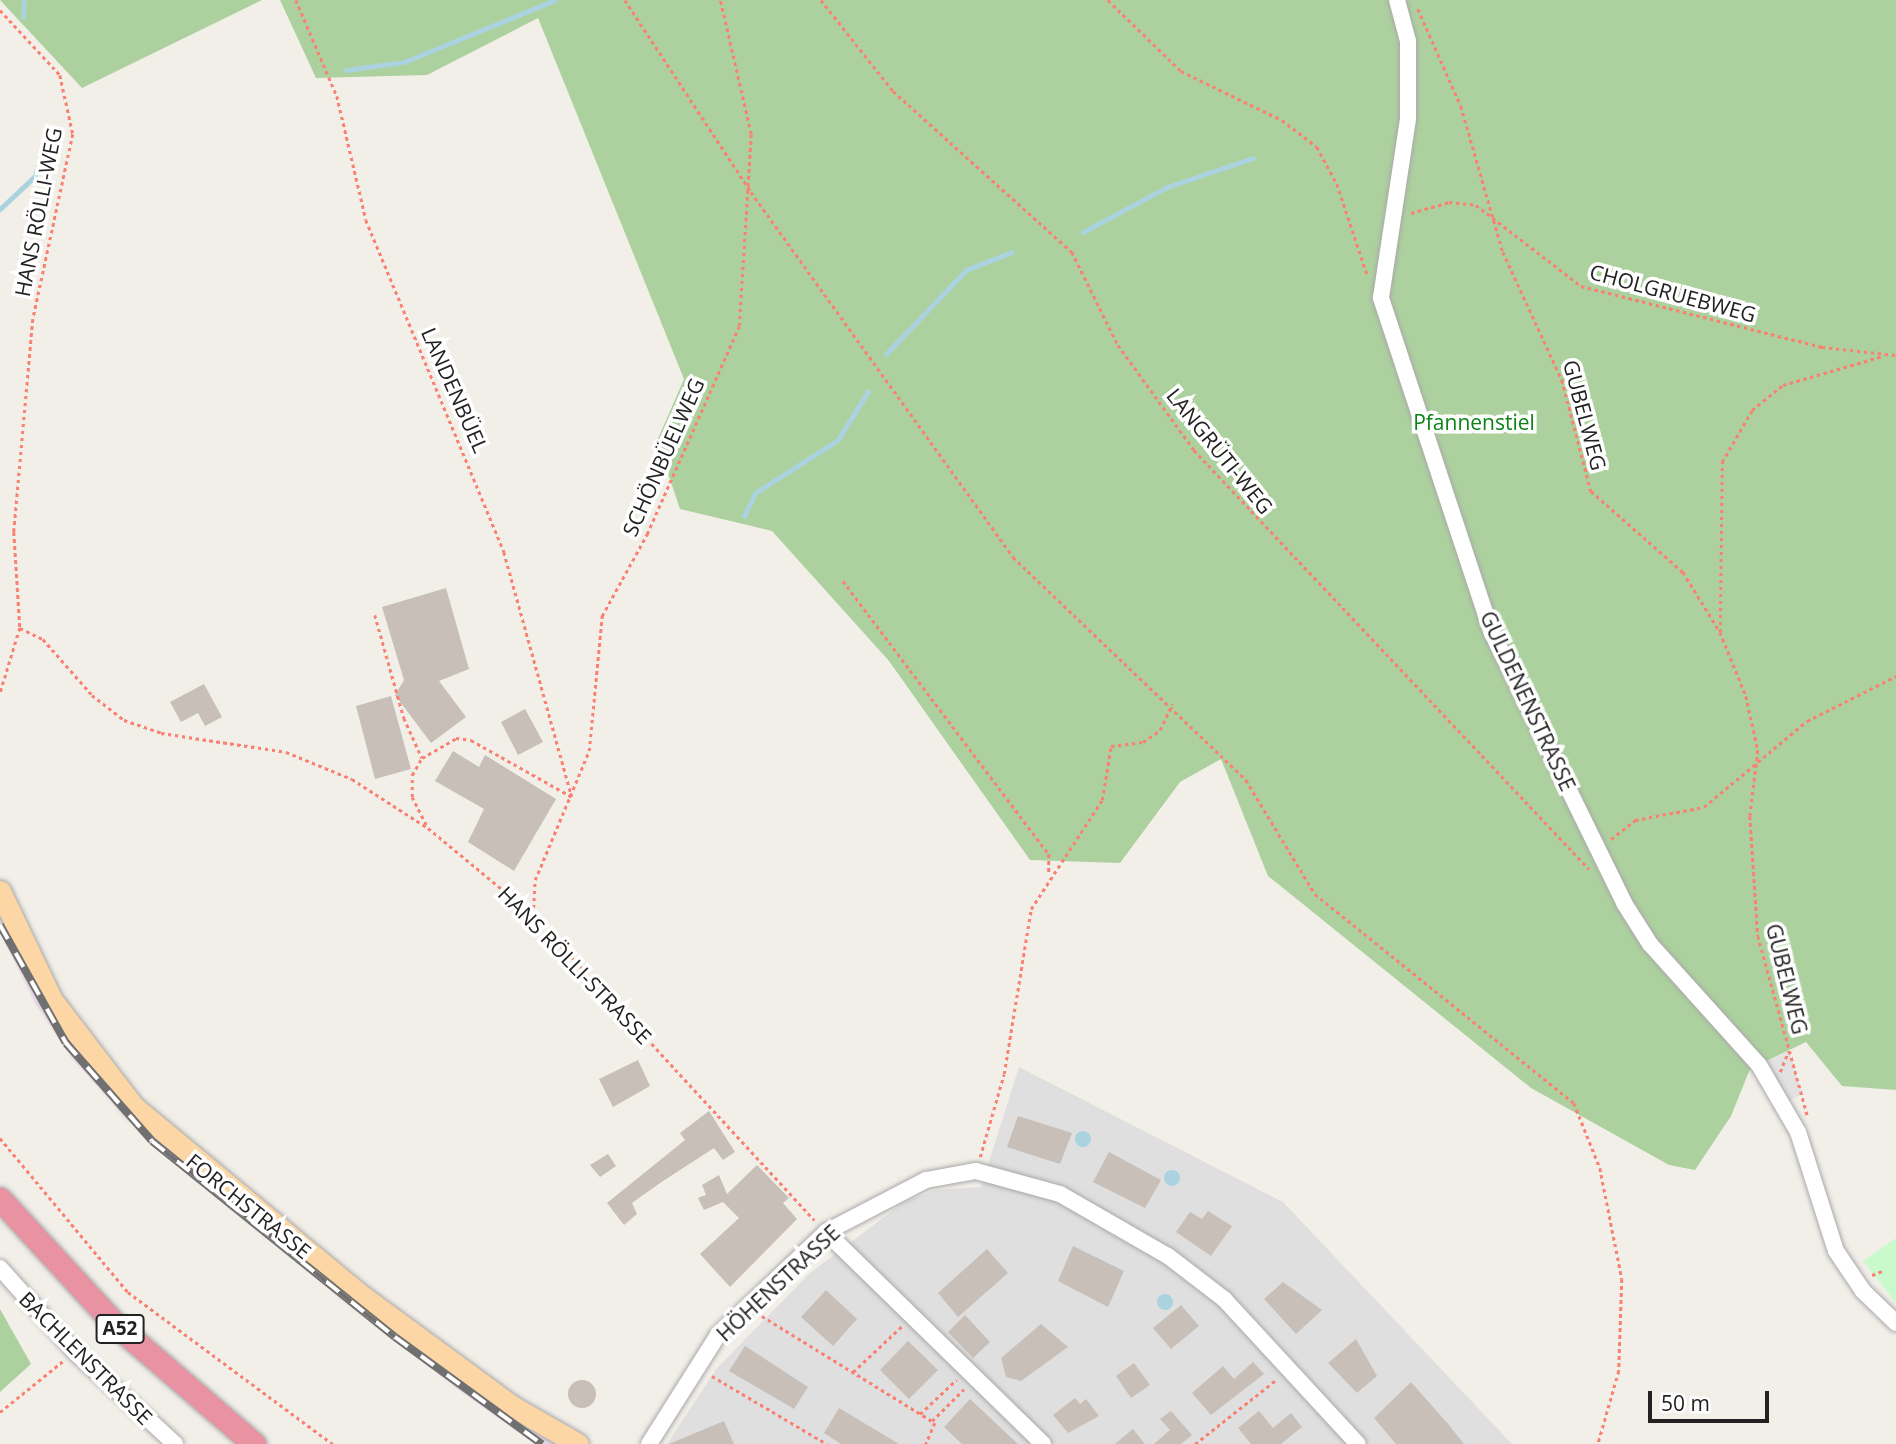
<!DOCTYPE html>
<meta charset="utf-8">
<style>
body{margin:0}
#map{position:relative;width:1896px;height:1444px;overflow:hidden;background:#f2efe9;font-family:"Open Sans",sans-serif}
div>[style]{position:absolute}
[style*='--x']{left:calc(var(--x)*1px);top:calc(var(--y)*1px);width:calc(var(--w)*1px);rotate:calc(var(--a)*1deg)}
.residential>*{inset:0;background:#e0dfdf}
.industrial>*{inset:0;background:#ebdbe8}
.forest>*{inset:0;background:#add19e}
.park>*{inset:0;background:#c8facc}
.parking>*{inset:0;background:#e2e2e2}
.water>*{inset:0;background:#aad3df}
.round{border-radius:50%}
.stream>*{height:5px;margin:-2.5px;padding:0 2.5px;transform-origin:2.5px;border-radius:2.5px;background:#aad3df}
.building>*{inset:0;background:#c7bfb8}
.path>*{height:2.5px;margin-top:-1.25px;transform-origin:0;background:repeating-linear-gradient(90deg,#fa8072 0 3.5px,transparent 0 7px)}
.roads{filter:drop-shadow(0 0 2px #a9a9a9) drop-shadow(0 0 2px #a9a9a9)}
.minor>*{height:16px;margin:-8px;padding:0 8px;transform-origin:8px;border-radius:8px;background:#fff}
.major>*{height:21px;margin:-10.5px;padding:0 10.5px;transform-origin:10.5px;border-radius:10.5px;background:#fcd6a4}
.highway>*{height:23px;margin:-11.5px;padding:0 11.5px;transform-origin:11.5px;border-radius:11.5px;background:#e892a2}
.rail>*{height:8px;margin-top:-4px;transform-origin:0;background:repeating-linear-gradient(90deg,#fff 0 16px,#707070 0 32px);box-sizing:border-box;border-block:2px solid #707070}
span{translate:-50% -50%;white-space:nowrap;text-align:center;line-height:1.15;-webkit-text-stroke:7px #fff;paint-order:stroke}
.shield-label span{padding:2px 5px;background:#fff;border:2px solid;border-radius:5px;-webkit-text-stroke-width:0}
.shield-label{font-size:19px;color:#222;font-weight:700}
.street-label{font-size:21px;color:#222}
.park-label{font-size:21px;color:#0c8416}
.scale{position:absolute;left:1648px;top:1391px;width:121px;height:32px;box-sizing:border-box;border:4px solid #222;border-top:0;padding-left:9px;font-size:21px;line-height:24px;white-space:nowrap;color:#222;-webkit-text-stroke:5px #fff;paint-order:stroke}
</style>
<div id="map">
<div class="residential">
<div style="clip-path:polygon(1019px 1067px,1283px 1202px,1512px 1444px,667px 1444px,717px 1368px,810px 1273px,904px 1202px,936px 1190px,981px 1187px)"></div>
</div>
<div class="industrial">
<div style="clip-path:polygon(0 910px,146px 1128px,457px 1380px,555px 1444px,535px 1444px,457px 1389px,151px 1145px,72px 1059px,36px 1005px,0 933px)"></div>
</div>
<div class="forest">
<div style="clip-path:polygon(0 0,262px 0,82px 88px)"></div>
<div style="clip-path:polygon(280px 0,1896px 0,1896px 1090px,1842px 1086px,1806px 1042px,1750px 1069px,1731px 1116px,1695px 1170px,1669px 1165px,1531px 1088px,1268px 876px,1221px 759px,1180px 782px,1120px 863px,1030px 860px,889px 661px,772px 531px,680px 509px,657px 441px,684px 379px,538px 18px,427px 75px,316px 78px)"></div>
<div style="clip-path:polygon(0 1309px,31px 1364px,0 1392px)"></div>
</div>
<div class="park">
<div style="clip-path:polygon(1896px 1238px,1896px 1303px,1863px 1261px)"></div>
</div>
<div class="parking">
<div style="clip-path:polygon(1789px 1051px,1803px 1094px,1784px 1103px,1759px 1065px)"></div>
</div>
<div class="water">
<div class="round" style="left:1075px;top:1131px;width:16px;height:16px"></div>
<div class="round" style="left:1164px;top:1170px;width:16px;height:16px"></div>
<div class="round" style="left:1157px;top:1294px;width:16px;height:16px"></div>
</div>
<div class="stream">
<div style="--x:23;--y:17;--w:17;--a:-87"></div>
<div style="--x:346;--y:70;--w:59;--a:-7.9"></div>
<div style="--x:404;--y:62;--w:163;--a:-22.3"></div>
<div style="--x:0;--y:209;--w:48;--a:-43.3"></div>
<div style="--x:35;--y:176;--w:37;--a:-73"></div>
<div style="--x:1083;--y:232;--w:95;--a:-28.2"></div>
<div style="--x:1167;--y:187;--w:91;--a:-18.6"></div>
<div style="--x:886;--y:354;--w:116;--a:-46.4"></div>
<div style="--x:966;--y:270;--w:49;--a:-21.4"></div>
<div style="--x:744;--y:516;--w:25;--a:-64"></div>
<div style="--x:755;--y:493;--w:98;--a:-32.6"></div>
<div style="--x:838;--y:440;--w:57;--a:-58.5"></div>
</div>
<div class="building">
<div style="clip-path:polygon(446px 588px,469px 669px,439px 681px,466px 717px,431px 743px,395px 695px,404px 680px,382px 607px)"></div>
<div style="clip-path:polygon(204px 684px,222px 717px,205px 726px,198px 713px,181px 722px,170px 702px)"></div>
<div style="clip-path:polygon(391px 696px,411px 769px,375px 779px,356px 706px)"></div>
<div style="clip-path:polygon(525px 709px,543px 742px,518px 755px,501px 722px)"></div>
<div style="clip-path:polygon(453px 751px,479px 767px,485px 755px,556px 799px,514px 871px,468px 842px,484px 809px,435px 781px)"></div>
<div style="clip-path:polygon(638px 1060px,650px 1086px,613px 1107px,599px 1079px)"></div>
<div style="clip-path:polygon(709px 1111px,735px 1152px,723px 1160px,714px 1148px,660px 1183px,632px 1203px,637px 1214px,624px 1225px,607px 1203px,685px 1140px,680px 1133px)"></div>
<div style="clip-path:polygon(1018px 1116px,1072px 1133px,1060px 1164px,1007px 1147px)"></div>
<div style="clip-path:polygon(1109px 1152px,1161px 1180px,1145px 1208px,1093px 1182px)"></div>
<div style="clip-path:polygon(608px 1154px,616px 1166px,600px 1177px,590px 1165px)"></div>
<div style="clip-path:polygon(757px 1165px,789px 1198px,783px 1203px,797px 1219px,730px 1287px,700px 1254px,739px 1218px,723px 1202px,704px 1210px,698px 1198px,706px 1195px,702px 1185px,719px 1175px,727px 1194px)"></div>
<div style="clip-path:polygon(1208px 1211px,1232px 1226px,1211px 1256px,1176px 1232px,1190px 1212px,1202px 1219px)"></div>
<div style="clip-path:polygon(1073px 1246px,1124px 1271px,1108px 1307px,1058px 1281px)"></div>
<div style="clip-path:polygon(987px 1249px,1008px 1273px,958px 1317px,938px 1293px)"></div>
<div style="clip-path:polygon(1283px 1282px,1322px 1310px,1296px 1334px,1264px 1299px)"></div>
<div style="clip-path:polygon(826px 1290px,857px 1319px,833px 1346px,801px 1317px)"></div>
<div style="clip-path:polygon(1181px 1305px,1199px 1326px,1171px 1349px,1153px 1328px)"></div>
<div style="clip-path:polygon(965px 1315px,990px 1342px,973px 1358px,948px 1332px)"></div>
<div style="clip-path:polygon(1041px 1324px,1068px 1347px,1021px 1381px,1006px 1377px,1001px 1358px)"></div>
<div style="clip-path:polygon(1356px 1339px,1377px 1376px,1357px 1393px,1328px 1363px)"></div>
<div style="clip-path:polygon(908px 1341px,938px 1370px,909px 1399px,880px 1370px)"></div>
<div style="clip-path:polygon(745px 1346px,808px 1387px,794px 1409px,729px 1371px)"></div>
<div style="clip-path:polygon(1253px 1362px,1264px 1374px,1211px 1415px,1192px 1393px,1223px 1366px,1234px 1379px)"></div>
<div style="clip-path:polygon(1134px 1363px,1150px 1385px,1131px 1398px,1116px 1376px)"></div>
<div class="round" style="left:568px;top:1380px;width:28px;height:28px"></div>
<div style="clip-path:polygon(1411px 1382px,1449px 1425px,1464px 1444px,1396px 1444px,1374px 1418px)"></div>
<div style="clip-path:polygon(1075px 1398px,1080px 1404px,1086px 1399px,1099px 1416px,1068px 1433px,1053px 1415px)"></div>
<div style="clip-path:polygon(970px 1399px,1018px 1444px,962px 1444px,944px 1427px)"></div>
<div style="clip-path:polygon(839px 1408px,899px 1444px,841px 1444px,824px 1433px)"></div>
<div style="clip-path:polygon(1171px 1411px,1192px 1435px,1181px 1444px,1154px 1444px,1170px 1430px,1160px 1419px)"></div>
<div style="clip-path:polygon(1259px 1411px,1273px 1428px,1291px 1413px,1302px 1427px,1281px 1444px,1251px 1444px,1238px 1428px)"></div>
<div style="clip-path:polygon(724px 1421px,734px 1444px,669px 1444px)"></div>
<div style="clip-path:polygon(1133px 1429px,1145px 1444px,1115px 1444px)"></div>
</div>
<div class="path">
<div style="--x:296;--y:0;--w:104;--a:66.9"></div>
<div style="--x:337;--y:96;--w:127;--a:76.8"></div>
<div style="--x:366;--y:220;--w:360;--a:67.4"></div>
<div style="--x:504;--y:552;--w:254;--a:74.5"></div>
<div style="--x:625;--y:0;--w:230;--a:56.7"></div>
<div style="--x:751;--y:192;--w:449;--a:54.3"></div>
<div style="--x:1013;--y:557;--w:323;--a:43.7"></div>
<div style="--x:1246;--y:780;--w:133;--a:58.8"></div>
<div style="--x:1315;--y:894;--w:333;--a:38.9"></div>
<div style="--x:1574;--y:1103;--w:70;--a:68.2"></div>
<div style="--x:1600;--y:1168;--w:113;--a:78.8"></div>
<div style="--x:1622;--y:1279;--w:92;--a:91.9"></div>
<div style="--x:1619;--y:1371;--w:76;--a:106"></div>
<div style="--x:821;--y:0;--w:116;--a:51.6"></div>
<div style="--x:893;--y:91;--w:241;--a:42"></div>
<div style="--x:1072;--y:252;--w:104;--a:63.7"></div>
<div style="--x:1118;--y:345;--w:130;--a:54.1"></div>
<div style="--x:1194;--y:450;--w:576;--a:46.69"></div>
<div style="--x:1108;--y:0;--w:102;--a:44.2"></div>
<div style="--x:1181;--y:71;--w:112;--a:25.9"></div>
<div style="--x:1282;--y:120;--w:44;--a:37.6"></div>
<div style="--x:1317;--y:147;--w:42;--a:61.6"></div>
<div style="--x:1337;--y:184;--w:95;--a:71.6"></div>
<div style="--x:1418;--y:9;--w:106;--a:66.1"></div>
<div style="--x:1461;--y:106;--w:152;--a:74"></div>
<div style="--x:1503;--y:252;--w:141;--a:65.3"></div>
<div style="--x:1562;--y:380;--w:115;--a:75.4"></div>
<div style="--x:1591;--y:491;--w:123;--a:41.4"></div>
<div style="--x:1683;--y:572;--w:70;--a:58.3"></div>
<div style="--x:1720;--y:632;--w:69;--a:67.9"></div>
<div style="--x:1746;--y:696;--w:55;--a:77.5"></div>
<div style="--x:1758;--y:750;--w:66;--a:96.9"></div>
<div style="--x:1750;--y:816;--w:120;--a:86.2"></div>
<div style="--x:1758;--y:936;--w:188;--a:74.6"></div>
<div style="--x:0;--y:10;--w:88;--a:47.3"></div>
<div style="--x:60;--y:75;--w:60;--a:77.6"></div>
<div style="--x:73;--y:134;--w:189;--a:102.2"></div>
<div style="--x:33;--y:319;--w:214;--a:95.1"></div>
<div style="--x:14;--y:532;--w:96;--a:86.4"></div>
<div style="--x:20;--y:628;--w:69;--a:106.9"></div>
<div style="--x:1411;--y:213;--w:40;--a:-16"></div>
<div style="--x:1449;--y:202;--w:27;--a:6"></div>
<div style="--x:1476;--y:205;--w:133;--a:37.6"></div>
<div style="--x:1581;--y:286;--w:249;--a:14.2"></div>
<div style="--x:1822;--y:347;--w:74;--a:6.2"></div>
<div style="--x:843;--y:581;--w:342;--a:53"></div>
<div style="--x:1049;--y:854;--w:20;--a:90"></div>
<div style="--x:375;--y:615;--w:107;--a:74.3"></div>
<div style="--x:404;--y:718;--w:44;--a:65.8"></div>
<div style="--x:20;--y:628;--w:25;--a:26"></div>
<div style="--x:43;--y:639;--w:74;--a:48.8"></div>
<div style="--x:92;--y:695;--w:41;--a:38"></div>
<div style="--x:124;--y:720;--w:39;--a:19"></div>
<div style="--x:161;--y:733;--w:126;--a:8.6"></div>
<div style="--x:286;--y:752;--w:71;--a:22.2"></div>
<div style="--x:352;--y:779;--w:90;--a:32.8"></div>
<div style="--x:428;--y:828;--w:136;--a:39.6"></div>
<div style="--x:533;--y:915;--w:415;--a:47.3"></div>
<div style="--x:1720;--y:632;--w:170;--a:-89.3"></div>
<div style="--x:1722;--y:462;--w:60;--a:-60"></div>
<div style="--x:1752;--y:410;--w:40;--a:-39"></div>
<div style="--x:1783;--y:385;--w:104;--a:-16.2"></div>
<div style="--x:426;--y:825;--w:31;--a:-117"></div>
<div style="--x:412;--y:797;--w:22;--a:-90"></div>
<div style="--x:412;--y:775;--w:20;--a:-60"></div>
<div style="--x:422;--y:758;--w:39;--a:-30"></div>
<div style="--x:456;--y:738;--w:15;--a:8"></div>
<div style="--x:471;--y:740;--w:116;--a:29.4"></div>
<div style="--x:1611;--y:839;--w:31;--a:-38"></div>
<div style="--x:1635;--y:820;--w:70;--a:-10.7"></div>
<div style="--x:1704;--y:807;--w:134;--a:-39.9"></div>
<div style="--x:1807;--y:721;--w:100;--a:-26.8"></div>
<div style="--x:533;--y:915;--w:35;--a:-87"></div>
<div style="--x:535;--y:880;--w:140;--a:-67.3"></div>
<div style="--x:589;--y:751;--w:136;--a:-84.5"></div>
<div style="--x:602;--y:616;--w:94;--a:-61.2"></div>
<div style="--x:647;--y:534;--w:227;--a:-66.1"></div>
<div style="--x:739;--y:326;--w:192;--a:-86.4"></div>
<div style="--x:751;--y:134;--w:138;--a:-103"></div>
<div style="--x:1780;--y:1072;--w:22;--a:-68"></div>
<div style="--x:0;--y:1138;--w:200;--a:50.3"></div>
<div style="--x:128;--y:1292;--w:255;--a:36.6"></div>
<div style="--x:980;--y:1157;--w:86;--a:-73.9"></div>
<div style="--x:1004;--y:1074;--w:167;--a:-80.7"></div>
<div style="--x:1031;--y:909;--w:130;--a:-56.9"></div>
<div style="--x:1102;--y:800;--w:55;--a:-80.5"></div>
<div style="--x:1111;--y:746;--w:32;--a:-7"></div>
<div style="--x:1143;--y:742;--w:21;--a:-35"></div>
<div style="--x:1160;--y:730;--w:29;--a:-65"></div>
<div style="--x:1872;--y:1275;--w:14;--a:-21"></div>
<div style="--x:762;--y:1316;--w:203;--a:31.7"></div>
<div style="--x:935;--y:1423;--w:23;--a:113"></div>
<div style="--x:853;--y:1372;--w:67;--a:-43.2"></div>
<div style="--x:712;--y:1376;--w:134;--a:30.6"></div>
<div style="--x:0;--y:1412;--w:81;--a:-39"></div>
<div style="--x:920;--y:1414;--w:50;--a:-43.4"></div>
<div style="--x:932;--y:1421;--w:45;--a:-45"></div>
<div style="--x:1195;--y:1444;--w:105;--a:-38.4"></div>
</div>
<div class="roads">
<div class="minor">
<div style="--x:1397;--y:0;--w:42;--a:75"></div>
<div style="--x:1408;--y:41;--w:78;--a:90"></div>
<div style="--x:1408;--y:119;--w:181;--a:98.6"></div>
<div style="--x:1381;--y:298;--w:353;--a:71.7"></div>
<div style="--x:1492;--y:633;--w:301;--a:63.9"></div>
<div style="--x:1624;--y:903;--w:49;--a:57.6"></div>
<div style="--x:1650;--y:944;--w:163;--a:48"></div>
<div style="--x:1759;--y:1065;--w:78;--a:59.8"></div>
<div style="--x:1798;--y:1132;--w:125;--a:72.3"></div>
<div style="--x:1836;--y:1251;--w:48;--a:56"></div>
<div style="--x:1863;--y:1291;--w:46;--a:44.1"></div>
<div style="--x:826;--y:1232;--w:303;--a:44.3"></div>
<div style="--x:0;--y:1268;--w:113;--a:48.2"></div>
<div style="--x:75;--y:1352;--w:136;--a:42.6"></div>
<div style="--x:649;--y:1444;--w:129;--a:-57.7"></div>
<div style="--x:718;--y:1335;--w:149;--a:-43.6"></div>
<div style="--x:826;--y:1232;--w:113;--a:-27.5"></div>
<div style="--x:926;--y:1180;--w:51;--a:-10.2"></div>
<div style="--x:976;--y:1171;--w:87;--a:15.3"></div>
<div style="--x:1060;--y:1194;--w:125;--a:29.9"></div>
<div style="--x:1168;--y:1256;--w:71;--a:37.5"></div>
<div style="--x:1224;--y:1299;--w:197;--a:47.3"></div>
</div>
<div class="major">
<div style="--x:0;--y:891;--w:121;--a:64.5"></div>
<div style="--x:52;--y:1000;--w:133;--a:52.6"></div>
<div style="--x:133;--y:1106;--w:298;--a:39.7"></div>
<div style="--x:362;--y:1296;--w:186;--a:36.3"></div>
<div style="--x:512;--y:1406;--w:76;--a:29.9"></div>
</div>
<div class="highway">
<div style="--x:0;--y:1199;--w:170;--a:47.4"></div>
<div style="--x:115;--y:1324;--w:184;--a:40.8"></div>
</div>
</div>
<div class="rail">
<div style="--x:0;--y:925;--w:135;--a:60.8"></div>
<div style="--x:66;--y:1043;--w:130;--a:48.7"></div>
<div style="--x:152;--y:1141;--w:312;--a:38.9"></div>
<div style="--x:395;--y:1337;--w:182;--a:36.1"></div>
</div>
<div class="shield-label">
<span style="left:120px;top:1329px">A52</span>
</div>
<div class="street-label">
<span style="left:38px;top:212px;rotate:-79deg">HANS RÖLLI-WEG</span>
<span style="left:1673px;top:293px;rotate:15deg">CHOLGRUEBWEG</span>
<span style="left:455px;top:390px;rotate:66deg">LANDENBÜEL</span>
<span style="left:1585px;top:415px;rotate:75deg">GUBELWEG</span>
<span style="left:1220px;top:451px;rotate:51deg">LANGRÜTI-WEG</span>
<span style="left:663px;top:457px;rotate:-66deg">SCHÖNBÜELWEG</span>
<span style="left:1528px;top:701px;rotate:65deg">GULDENENSTRASSE</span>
<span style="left:575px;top:965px;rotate:46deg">HANS RÖLLI-STRASSE</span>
<span style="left:1787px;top:979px;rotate:76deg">GUBELWEG</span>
<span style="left:249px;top:1206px;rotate:39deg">FORCHSTRASSE</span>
<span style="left:778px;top:1283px;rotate:-43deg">HÖHENSTRASSE</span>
<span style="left:86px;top:1358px;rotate:45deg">BACHLENSTRASSE</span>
</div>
<div class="park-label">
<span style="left:1474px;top:422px">Pfannenstiel</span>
</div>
<div class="scale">50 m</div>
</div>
